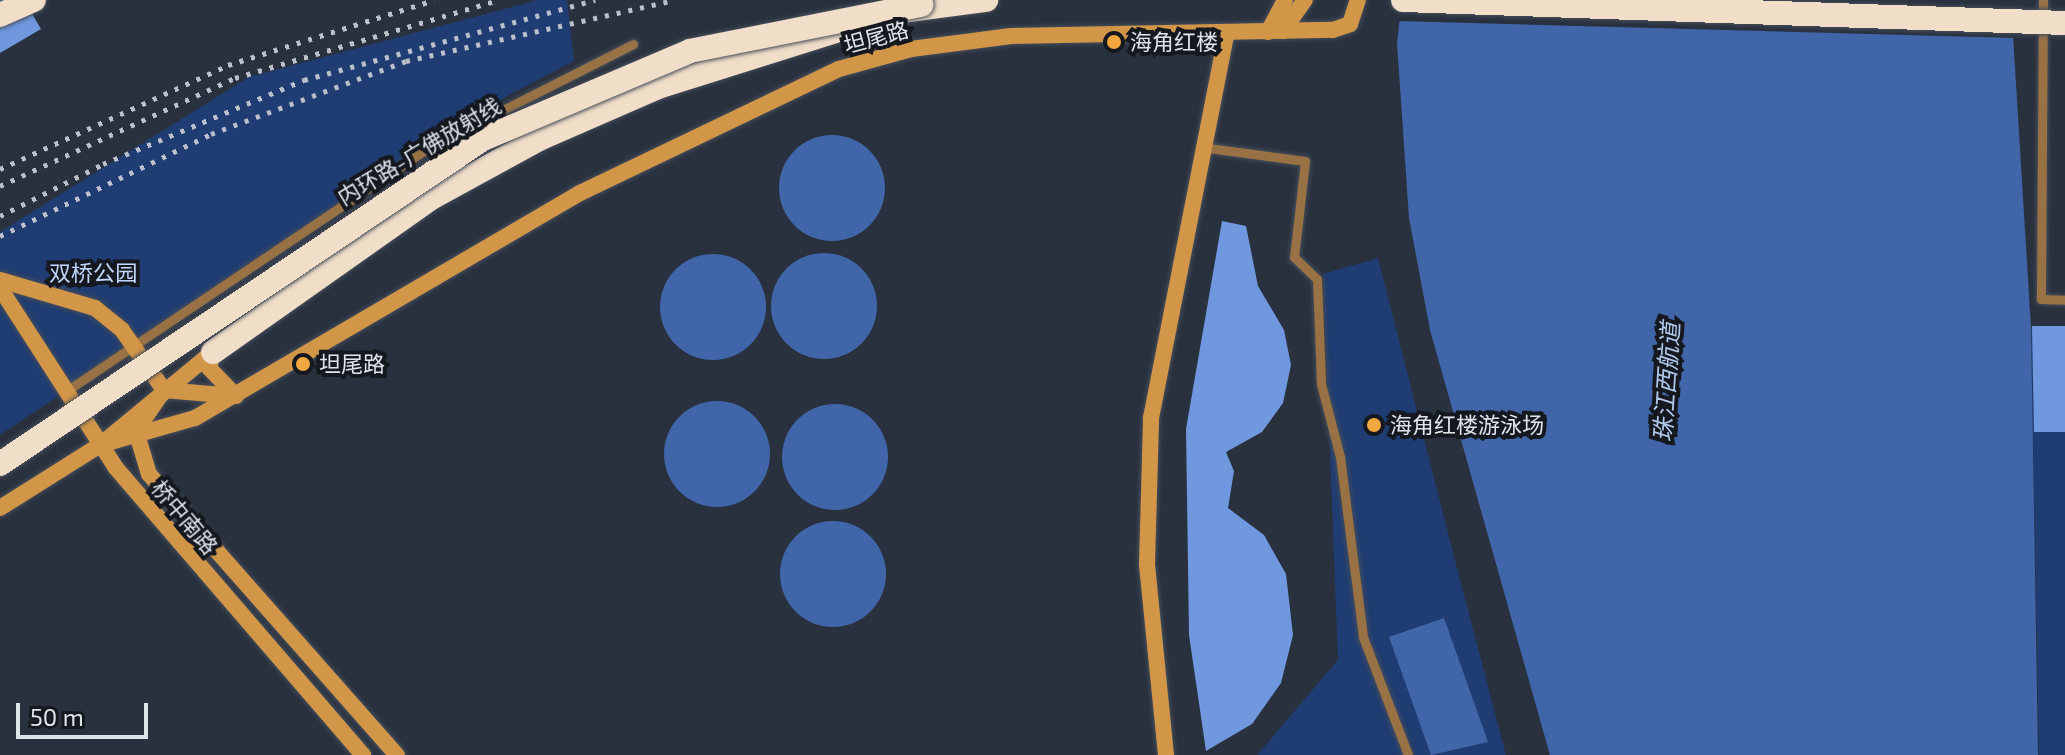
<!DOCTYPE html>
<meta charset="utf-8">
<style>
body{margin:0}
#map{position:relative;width:2065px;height:755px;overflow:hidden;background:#29313e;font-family:"Exo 2","Noto Sans SC",sans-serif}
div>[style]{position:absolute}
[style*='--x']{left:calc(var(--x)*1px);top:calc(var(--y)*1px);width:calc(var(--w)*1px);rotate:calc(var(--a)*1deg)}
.green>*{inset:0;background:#1f3d72}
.water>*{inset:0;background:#4066a9}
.round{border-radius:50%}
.pier>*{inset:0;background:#29313e}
.building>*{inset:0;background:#6f98df}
.roads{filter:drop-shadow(0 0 2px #464d5a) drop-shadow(0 0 2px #464d5a)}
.lane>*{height:9px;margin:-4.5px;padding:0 4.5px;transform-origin:4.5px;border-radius:4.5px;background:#987244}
.secondary>*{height:16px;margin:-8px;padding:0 8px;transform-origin:8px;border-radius:8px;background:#d29648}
.highway>*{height:24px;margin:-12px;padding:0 12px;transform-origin:12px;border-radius:12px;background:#f0dec8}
.rail>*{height:5px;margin-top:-2.5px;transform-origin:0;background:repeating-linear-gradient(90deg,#bbc0ca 0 4px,transparent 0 12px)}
.bridges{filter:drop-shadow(0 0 2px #464d5a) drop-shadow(0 0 2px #464d5a)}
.highway-bridge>*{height:24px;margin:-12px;padding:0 12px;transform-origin:12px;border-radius:12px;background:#f0dec8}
.dots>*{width:22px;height:22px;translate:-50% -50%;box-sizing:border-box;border:4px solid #15191f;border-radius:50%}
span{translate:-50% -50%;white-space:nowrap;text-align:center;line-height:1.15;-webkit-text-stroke:8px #15191f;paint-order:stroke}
.street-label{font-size:22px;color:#dee3ec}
.poi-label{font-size:22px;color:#dee3ec}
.left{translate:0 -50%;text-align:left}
.park-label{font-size:22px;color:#c2d9ff}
.water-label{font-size:24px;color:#b2c9ee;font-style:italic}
.scale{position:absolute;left:16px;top:703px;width:132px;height:36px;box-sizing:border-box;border:4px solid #dee3ec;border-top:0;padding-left:10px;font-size:24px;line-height:28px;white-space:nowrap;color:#dee3ec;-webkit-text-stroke:6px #15191f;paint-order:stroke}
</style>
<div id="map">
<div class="green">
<div style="clip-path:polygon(538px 0,567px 0,574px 61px,509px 95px,0 435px,0 232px,249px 77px)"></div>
<div style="clip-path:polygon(1378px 258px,1459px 576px,1506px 755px,1257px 755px,1338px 660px,1323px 274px)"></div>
<div style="clip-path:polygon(2065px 327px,2065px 755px,2039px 755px,2031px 328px)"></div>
</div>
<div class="water">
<div style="clip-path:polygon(1402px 0,2012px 19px,2031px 328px,2038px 755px,1550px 755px,1430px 330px,1409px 218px,1397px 43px)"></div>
<div class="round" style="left:779px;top:135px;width:106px;height:106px"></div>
<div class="round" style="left:771px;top:253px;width:106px;height:106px"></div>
<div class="round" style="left:660px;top:254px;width:106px;height:106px"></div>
<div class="round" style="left:664px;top:401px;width:106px;height:106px"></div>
<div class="round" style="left:782px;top:404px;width:106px;height:106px"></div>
<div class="round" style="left:780px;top:521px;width:106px;height:106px"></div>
<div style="clip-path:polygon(1444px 618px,1488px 742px,1431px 755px,1389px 637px)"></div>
</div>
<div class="pier">
<div style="clip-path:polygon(1398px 0,2019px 0,2017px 38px,1395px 21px)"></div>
</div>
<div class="building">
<div style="clip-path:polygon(0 0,24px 0,41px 29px,0 53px)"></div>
<div style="clip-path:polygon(1222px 221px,1246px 226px,1258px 286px,1284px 330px,1291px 365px,1283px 403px,1262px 432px,1226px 452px,1234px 471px,1228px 508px,1264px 535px,1286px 574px,1293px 635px,1281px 683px,1252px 724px,1206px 751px,1189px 635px,1186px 429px)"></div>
<div style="clip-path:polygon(2032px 326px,2065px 326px,2065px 432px,2034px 432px)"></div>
</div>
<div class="roads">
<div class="lane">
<div style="--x:2043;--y:0;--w:299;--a:90.4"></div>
<div style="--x:2041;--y:299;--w:24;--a:2"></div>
<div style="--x:1201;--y:147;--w:105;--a:7.7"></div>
<div style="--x:1305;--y:161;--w:97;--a:96.5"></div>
<div style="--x:1294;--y:257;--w:32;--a:44"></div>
<div style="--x:1317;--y:279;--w:105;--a:87.8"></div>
<div style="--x:1321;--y:384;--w:75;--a:75.4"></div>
<div style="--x:1340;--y:457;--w:181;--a:82.7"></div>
<div style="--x:1363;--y:637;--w:126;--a:69.1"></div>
<div style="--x:65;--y:392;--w:437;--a:-33.9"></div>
<div style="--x:428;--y:148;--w:230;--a:-26.9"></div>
</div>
<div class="secondary">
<div style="--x:1283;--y:31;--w:38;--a:-55"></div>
<div style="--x:1268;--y:32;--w:36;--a:-62"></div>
<div style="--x:0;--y:280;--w:99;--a:16.4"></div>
<div style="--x:95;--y:308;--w:35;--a:39"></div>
<div style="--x:122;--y:330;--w:73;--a:55"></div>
<div style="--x:0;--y:288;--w:214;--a:57.2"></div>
<div style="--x:116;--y:468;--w:379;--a:49.3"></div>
<div style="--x:213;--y:352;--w:16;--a:104"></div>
<div style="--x:209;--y:368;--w:39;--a:46"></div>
<div style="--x:164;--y:390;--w:50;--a:124.3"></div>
<div style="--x:136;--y:431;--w:45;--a:73.2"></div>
<div style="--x:149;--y:474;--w:375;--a:48.6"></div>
<div style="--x:164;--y:390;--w:70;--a:4.9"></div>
<div style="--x:100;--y:445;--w:99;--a:-15.9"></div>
<div style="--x:195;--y:418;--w:446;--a:-30.3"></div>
<div style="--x:580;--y:193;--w:287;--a:-25.6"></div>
<div style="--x:839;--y:69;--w:75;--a:-15.5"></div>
<div style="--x:911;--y:49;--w:101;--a:-7.4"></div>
<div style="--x:1011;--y:36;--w:322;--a:-1.1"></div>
<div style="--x:1333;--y:30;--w:18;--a:-19"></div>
<div style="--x:1350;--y:24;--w:25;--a:-72"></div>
<div style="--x:0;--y:508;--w:118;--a:-32.2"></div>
<div style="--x:100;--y:445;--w:146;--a:-39.5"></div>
<div style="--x:1166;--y:755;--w:192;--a:-95.7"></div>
<div style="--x:1147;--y:564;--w:146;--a:-88.4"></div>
<div style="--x:1151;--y:418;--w:393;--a:-78.9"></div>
</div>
<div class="highway">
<div style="--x:901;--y:11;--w:86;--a:-7.4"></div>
<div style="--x:0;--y:15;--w:37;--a:-24"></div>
<div style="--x:213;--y:352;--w:269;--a:-35.2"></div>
<div style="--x:433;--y:197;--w:121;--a:-28.7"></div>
<div style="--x:539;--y:139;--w:130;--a:-23.6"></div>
<div style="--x:658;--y:87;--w:190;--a:-17.5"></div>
</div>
</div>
<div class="rail">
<div style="--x:0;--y:169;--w:251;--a:-24.5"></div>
<div style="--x:228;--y:65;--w:216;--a:-17.5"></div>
<div style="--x:0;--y:186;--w:259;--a:-24.7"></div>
<div style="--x:235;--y:78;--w:275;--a:-16.5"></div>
<div style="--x:0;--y:216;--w:115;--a:-26.8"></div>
<div style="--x:103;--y:164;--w:218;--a:-22.7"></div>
<div style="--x:304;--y:80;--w:302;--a:-15.4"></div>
<div style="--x:0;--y:236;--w:234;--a:-25.8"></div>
<div style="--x:211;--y:134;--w:208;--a:-20.5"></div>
<div style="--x:406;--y:61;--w:275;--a:-12.8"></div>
</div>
<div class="bridges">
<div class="highway-bridge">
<div style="--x:1403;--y:0;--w:662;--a:1.99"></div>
<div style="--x:0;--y:464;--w:582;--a:-33.94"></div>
<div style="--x:483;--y:139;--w:225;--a:-23"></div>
<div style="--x:690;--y:51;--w:236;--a:-11.3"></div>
</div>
</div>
<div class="dots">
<div style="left:1114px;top:42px;background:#f1a63f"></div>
<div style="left:303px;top:364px;background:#f1a63f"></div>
<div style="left:1374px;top:425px;background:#f1a63f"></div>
</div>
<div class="street-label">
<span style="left:876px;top:37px;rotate:-15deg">坦尾路</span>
<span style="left:419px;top:151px;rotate:-31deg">内环路-广佛放射线</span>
<span style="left:185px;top:517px;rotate:50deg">桥中南路</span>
</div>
<div class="poi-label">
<span class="left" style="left:1130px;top:42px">海角红楼</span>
<span class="left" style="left:319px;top:364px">坦尾路</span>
<span class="left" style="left:1390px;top:425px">海角红楼游泳场</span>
</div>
<div class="park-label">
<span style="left:93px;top:273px">双桥公园</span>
</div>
<div class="water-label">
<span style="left:1666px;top:382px;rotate:-86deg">珠江西航道</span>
</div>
<div class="scale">50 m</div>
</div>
